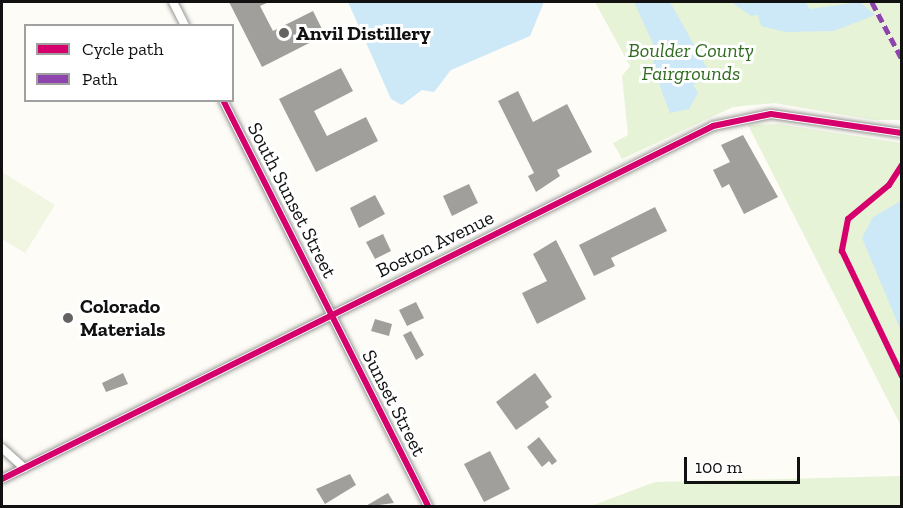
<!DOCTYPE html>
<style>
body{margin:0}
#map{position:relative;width:903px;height:508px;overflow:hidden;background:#fdfcf7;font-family:"Zilla Slab",serif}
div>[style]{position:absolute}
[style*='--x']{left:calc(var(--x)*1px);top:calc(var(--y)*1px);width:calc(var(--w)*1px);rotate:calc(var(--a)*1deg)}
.green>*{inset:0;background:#e7f3d7}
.pitch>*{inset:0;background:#f0f6e1}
.water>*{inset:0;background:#cde8f7}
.building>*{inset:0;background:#a19f9c}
.roads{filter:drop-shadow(0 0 2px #979795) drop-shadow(0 0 2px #979795)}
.minor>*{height:8px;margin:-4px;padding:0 4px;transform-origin:4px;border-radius:4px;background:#fffffe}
.quiet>*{height:4.5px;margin-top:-2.25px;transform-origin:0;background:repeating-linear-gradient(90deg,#8e44ad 0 9px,transparent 0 13.5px)}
.cycleway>*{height:6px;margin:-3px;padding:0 3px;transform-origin:3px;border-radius:3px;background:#d6006c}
.dots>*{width:16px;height:16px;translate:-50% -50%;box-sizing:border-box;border:3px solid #fff;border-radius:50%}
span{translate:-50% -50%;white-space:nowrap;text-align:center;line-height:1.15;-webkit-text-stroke:6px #fff;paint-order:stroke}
.poi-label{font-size:20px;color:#111;font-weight:700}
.left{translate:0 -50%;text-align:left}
.park-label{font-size:20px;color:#2f6b1f;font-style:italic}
.street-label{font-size:20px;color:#111}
.frame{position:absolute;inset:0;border:3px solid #111;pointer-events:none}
.legend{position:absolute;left:24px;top:24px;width:210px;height:78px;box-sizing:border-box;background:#fff;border:2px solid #a0a0a0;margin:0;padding:8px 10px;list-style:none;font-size:18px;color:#111}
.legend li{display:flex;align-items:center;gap:12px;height:30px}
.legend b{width:30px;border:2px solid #a0a0a0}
.scale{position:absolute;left:684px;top:457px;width:116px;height:27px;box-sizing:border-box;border:3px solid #111;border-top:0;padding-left:8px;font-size:18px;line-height:21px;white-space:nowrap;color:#111;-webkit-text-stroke:4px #fff;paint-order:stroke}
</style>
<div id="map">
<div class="green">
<div style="clip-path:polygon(595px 2px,901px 2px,901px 120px,873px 120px,774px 103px,733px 107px,622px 159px,613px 143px,628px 135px,622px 76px,630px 66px)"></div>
<div style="clip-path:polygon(779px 124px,901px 143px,901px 426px,748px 125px)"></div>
<div style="clip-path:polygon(901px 476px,901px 506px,591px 506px,655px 482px)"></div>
</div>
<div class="pitch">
<div style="clip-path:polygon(2px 172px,55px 205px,25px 253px,2px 239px)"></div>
</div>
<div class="water">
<div style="clip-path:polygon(348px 2px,544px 2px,530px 36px,451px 70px,434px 92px,422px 90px,402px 105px,391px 99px)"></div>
<div style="clip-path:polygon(634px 2px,670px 2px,712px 77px,693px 85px,698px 93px,689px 109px,670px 113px,659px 84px,659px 72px,653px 70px,654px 46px)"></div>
<div style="clip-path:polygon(731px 2px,805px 2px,810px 9px,860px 2px,875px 15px,834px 31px,785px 32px,761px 26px,758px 15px,751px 16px)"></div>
<div style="clip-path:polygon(901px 201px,901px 331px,862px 238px,873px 217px)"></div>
</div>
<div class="building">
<div style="clip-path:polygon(229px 2px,269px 2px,260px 6px,273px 31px,313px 11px,325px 35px,262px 67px)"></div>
<div style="clip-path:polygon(341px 68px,353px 91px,314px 111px,327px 136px,366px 117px,378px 141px,316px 172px,279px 99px)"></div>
<div style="clip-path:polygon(518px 91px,533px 122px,567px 104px,592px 152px,557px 170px,560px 176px,536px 192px,528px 176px,534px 173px,498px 101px)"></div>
<div style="clip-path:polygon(743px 135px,778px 197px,744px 214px,729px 184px,722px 188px,713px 170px,730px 162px,721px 145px)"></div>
<div style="clip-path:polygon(469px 184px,478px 203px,452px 216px,443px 196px)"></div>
<div style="clip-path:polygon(375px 195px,385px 214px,359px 228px,350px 208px)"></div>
<div style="clip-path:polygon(655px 207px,667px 231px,611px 258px,615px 266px,594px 276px,579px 245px)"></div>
<div style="clip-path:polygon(383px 234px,391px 251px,375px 259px,366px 242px)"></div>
<div style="clip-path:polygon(556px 240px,586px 299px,537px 324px,522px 293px,547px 281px,533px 254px)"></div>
<div style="clip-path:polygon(416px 302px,424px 318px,407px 326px,399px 310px)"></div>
<div style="clip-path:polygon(375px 319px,392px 324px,389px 336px,371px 331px)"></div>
<div style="clip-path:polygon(411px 331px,424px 355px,416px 360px,403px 335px)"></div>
<div style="clip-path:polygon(123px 373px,128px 384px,106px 392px,102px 383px)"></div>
<div style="clip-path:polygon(535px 373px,552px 397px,545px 402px,549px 407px,516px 430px,496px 402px)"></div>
<div style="clip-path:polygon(539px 437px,557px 461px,552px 465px,549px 461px,542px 467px,527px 447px)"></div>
<div style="clip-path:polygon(490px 451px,510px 489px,484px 502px,464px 464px)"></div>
<div style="clip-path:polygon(350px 474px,356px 485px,325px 504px,316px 489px)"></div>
<div style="clip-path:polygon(388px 493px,394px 503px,364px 507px)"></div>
</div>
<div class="roads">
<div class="minor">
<div style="--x:173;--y:2;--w:27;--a:63"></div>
<div style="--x:223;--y:100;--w:455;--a:63.2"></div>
<div style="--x:2;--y:448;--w:30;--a:42"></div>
<div style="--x:2;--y:479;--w:794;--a:-26.4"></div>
<div style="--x:713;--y:126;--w:59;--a:-11.7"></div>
<div style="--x:771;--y:114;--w:132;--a:8.3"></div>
</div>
</div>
<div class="quiet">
<div style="--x:872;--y:2;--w:64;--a:62.2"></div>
</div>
<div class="cycleway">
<div style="--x:223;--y:100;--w:455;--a:63.2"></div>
<div style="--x:902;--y:165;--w:24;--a:123"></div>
<div style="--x:889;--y:185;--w:53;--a:140.3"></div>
<div style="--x:848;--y:219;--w:33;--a:101"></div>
<div style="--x:842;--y:251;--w:139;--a:64.4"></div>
<div style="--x:2;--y:479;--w:794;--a:-26.4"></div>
<div style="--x:713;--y:126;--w:59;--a:-11.7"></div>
<div style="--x:771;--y:114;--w:132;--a:8.3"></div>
</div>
<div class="dots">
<div style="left:284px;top:33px;background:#646362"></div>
<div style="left:68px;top:318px;background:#646362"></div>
</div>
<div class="poi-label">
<span class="left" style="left:296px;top:33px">Anvil Distillery</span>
<span class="left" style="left:80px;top:318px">Colorado<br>Materials</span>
</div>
<div class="park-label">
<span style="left:691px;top:62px">Boulder County<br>Fairgrounds</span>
</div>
<div class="street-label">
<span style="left:292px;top:200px;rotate:63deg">South Sunset Street</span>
<span style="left:435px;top:244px;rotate:-26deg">Boston Avenue</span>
<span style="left:394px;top:403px;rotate:63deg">Sunset Street</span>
</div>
<div class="frame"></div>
<ul class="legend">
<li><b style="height:8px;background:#d6006c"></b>Cycle path</li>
<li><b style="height:8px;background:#8e44ad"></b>Path</li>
</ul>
<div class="scale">100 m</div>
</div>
